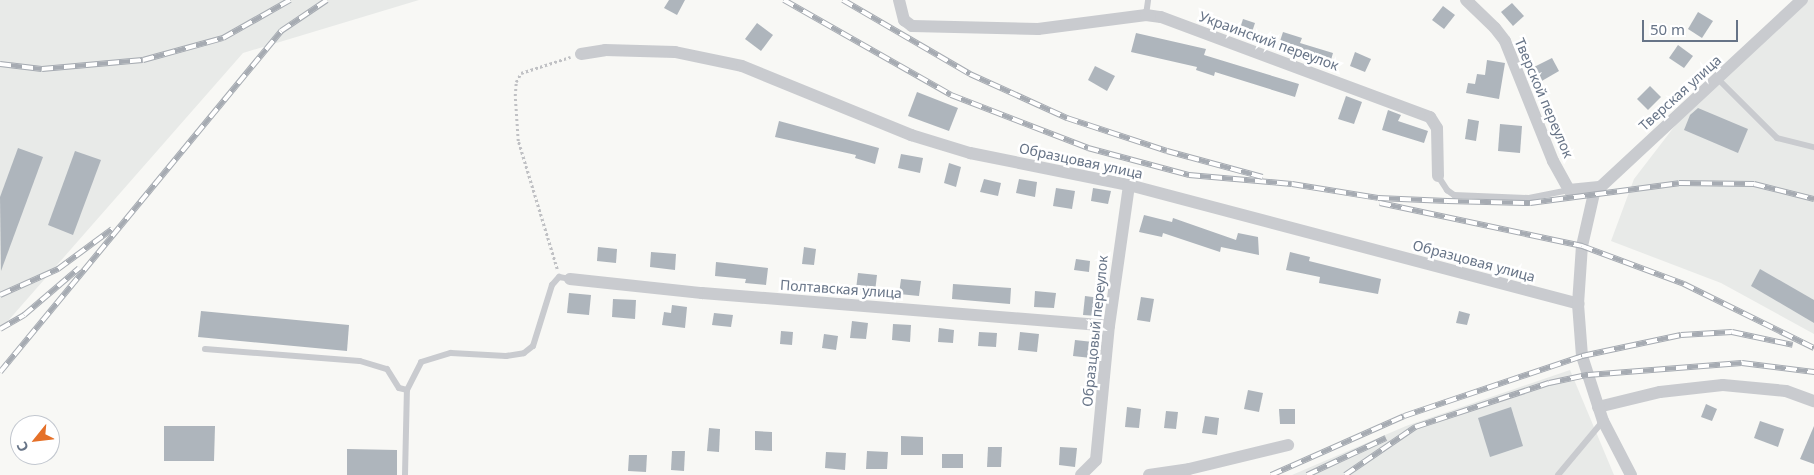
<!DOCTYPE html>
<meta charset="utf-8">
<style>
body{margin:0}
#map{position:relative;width:1814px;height:475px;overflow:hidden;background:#f8f8f5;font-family:"Noto Sans",sans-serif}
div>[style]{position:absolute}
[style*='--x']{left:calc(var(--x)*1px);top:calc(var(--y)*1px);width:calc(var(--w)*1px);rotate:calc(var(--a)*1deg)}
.built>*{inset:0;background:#e8eae8}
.building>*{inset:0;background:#aeb5bc}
.path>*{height:2.5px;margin-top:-1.25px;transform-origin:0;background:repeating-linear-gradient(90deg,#c0c1c4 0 2.5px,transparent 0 5px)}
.service>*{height:6px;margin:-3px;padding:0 3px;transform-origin:3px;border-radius:3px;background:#c9cbcf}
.minor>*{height:12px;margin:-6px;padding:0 6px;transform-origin:6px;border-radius:6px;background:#c9cbcf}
.rail>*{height:5.5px;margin-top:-2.75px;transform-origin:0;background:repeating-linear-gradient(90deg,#fff 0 11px,#a6abb2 0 22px);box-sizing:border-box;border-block:1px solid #a6abb2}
span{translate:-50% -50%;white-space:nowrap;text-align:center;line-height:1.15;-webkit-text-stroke:5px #fff;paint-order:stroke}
.street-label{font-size:14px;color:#677487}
.north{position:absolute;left:10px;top:415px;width:50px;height:50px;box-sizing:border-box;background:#fff;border:1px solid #c2c7cf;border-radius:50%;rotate:241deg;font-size:14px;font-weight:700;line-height:20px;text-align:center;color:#677487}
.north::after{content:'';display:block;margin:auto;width:18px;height:22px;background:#e57028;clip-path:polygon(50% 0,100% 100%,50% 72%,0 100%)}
.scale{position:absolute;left:1642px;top:20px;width:96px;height:22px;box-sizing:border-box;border:2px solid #677487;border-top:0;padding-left:6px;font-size:15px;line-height:18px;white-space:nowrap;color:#677487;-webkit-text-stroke:4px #fff;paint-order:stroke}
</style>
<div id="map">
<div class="built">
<div style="clip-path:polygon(0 0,419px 0,243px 53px,0 330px)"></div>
<div style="clip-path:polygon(1801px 0,1814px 0,1814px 334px,1721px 283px,1611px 241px,1634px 179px,1684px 114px)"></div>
<div style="clip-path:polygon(1570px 370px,1614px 475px,1292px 475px,1406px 426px)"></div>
</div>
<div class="building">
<div style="clip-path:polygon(669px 0,685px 0,677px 15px,664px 8px)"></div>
<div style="clip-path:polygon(1512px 3px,1524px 16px,1513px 26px,1501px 12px)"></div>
<div style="clip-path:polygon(1443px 6px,1455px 15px,1444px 29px,1432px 20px)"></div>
<div style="clip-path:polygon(1698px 12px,1713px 21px,1702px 38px,1688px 29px)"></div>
<div style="clip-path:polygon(1243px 19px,1255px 23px,1250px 38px,1238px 35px)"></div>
<div style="clip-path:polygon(757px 23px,773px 35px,761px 51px,745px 39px)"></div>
<div style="clip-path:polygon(1283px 32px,1302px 38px,1300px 43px,1333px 53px,1329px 67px,1277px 50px)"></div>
<div style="clip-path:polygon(1136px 33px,1206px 49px,1204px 55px,1299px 84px,1295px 97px,1215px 72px,1214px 76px,1196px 70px,1197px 67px,1131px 52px)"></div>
<div style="clip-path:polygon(1678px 45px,1693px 56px,1684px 68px,1669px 58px)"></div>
<div style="clip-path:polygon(1355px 52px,1371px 59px,1365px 72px,1350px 66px)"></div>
<div style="clip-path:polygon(1552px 58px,1559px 71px,1540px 82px,1532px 68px)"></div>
<div style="clip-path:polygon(1487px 60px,1505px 63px,1499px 99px,1466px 93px,1468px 83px,1475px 84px,1477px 74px,1485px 75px)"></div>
<div style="clip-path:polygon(1095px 66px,1115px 76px,1107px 91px,1088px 80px)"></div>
<div style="clip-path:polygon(1650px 86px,1661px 97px,1648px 110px,1637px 99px)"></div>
<div style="clip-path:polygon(917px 92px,958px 108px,949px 131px,908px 116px)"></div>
<div style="clip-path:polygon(1346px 96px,1362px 102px,1354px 124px,1338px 119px)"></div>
<div style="clip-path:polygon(1698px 108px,1748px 129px,1738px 153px,1684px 130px,1690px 115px)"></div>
<div style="clip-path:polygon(1388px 110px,1401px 115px,1398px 121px,1428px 131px,1424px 143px,1382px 130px)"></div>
<div style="clip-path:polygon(1468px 119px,1479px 121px,1476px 141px,1465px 139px)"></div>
<div style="clip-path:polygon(779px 121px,879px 148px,875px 164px,855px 158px,856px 155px,775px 137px)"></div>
<div style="clip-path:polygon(1500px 124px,1522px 126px,1520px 153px,1498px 151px)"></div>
<div style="clip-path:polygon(18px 148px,43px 157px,1px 271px,0 197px)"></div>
<div style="clip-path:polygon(75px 151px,101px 160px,73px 235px,48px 225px)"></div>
<div style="clip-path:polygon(901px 154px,923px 158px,920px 173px,898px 168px)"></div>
<div style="clip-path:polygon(949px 163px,961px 167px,956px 187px,944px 183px)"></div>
<div style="clip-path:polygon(984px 179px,1001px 183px,998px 196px,980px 192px)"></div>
<div style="clip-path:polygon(1019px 179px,1037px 182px,1035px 197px,1016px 193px)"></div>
<div style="clip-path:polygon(1056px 188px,1075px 191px,1072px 209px,1053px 206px)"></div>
<div style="clip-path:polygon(1093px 188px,1111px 191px,1108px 204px,1091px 201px)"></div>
<div style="clip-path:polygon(1144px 215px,1172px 222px,1173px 218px,1236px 240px,1238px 233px,1258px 237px,1259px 255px,1221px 247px,1220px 252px,1163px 233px,1162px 237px,1139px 232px)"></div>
<div style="clip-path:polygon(598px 247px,617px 249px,616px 263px,597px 261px)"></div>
<div style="clip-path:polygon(804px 247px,816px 249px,814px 265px,802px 264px)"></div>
<div style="clip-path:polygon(651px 252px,676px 254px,675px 270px,650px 267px)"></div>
<div style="clip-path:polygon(1290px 252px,1310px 257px,1309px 261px,1381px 279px,1378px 294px,1319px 283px,1320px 277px,1286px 270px)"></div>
<div style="clip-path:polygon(1076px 259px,1090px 261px,1089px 272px,1074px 270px)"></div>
<div style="clip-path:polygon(716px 262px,768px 268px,766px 285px,745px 283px,746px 279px,715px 276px)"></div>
<div style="clip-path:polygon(1760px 269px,1814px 300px,1814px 323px,1751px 286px)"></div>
<div style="clip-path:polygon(858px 273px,877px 275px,875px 292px,856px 289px)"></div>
<div style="clip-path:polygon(901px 279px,921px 281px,919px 296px,899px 294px)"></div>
<div style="clip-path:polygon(953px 284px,1011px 288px,1010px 304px,952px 299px)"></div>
<div style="clip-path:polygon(1035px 291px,1056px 293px,1054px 308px,1034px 307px)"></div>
<div style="clip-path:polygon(569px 293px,591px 295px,589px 315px,567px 313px)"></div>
<div style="clip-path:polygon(1085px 296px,1100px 298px,1098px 316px,1083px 315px)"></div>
<div style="clip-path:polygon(1141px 297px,1154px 299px,1150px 322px,1137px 320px)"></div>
<div style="clip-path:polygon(613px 299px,636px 300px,635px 319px,612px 317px)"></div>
<div style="clip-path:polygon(672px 305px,687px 307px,685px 328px,662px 325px,664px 312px,671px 313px)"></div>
<div style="clip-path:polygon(201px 311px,349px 325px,347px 351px,198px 337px)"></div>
<div style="clip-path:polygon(1459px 311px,1470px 314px,1467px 325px,1456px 323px)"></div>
<div style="clip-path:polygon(714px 313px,733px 315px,731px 327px,712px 325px)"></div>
<div style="clip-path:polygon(852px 321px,868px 323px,866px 339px,850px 338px)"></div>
<div style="clip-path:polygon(893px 324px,911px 325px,910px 342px,892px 340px)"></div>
<div style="clip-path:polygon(939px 328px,954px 330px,953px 343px,938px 342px)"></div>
<div style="clip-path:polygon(781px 331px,793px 332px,792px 345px,780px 344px)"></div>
<div style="clip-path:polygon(979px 332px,997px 333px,996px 347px,978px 346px)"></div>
<div style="clip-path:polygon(1020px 332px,1039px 334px,1037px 352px,1018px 350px)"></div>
<div style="clip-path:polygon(824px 334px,838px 336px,836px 350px,822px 348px)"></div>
<div style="clip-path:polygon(1075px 340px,1093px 342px,1091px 358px,1073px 356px)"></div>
<div style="clip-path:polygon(1248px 390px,1263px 393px,1259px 412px,1244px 409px)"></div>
<div style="clip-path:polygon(1706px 404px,1717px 409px,1712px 421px,1701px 417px)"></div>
<div style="clip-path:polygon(1127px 407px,1141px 409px,1139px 428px,1125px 427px)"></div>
<div style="clip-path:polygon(1511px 407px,1523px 446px,1490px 457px,1478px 418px)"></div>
<div style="clip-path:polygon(1279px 409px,1295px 409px,1295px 424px,1280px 424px)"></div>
<div style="clip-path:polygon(1166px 411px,1178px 412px,1176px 429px,1164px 428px)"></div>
<div style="clip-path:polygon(1205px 416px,1219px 418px,1217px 435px,1202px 433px)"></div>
<div style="clip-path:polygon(1760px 421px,1784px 429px,1778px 447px,1754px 438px)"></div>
<div style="clip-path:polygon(164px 426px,215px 426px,214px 461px,164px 461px)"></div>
<div style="clip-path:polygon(1814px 426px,1814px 464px,1800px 459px)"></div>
<div style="clip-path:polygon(709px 428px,720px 429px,719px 452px,707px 451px)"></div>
<div style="clip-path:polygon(755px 431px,772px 432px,772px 451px,755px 450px)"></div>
<div style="clip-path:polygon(901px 436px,923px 437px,923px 455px,901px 455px)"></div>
<div style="clip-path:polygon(988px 447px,1002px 447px,1001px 467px,987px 467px)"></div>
<div style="clip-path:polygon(1060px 447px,1077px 448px,1075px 467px,1059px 465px)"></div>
<div style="clip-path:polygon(347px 449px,397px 450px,397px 475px,347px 475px)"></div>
<div style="clip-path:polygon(672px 451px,685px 451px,684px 471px,671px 470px)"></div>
<div style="clip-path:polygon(867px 451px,888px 452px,887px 469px,866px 469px)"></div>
<div style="clip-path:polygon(826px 452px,846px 453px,845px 470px,825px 468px)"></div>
<div style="clip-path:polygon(942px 454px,963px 454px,963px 468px,942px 468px)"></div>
<div style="clip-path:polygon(629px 455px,647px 455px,646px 472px,628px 471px)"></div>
</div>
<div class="path">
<div style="--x:557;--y:269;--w:134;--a:-106.9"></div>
<div style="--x:518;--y:141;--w:45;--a:-93.8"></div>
<div style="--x:515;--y:96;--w:14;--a:-86"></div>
<div style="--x:516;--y:82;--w:10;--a:-61"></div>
<div style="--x:521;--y:73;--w:52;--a:-18.1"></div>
</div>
<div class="service">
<div style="--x:1146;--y:15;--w:15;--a:-82"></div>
<div style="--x:1718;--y:79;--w:83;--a:45"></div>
<div style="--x:1777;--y:138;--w:38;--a:14"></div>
<div style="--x:1438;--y:176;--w:17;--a:57"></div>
<div style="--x:1447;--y:190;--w:9;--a:36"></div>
<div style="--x:1454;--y:195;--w:75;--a:2.3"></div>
<div style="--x:1529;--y:198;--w:41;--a:-11.3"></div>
<div style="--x:205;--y:349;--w:155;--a:4.4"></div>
<div style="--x:360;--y:361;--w:28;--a:17"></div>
<div style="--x:387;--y:369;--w:22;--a:58"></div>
<div style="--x:399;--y:388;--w:8;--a:14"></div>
<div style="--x:405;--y:475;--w:85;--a:-88.7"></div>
<div style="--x:407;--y:390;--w:31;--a:-63"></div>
<div style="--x:421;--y:362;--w:31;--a:-17"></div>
<div style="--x:451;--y:353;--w:55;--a:3.1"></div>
<div style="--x:506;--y:356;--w:18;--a:-9"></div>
<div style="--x:524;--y:353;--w:11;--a:-38"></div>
<div style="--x:533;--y:346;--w:64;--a:-72.7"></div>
<div style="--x:552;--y:285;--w:11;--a:-49"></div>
<div style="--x:559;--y:277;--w:11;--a:10"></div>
<div style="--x:1558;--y:475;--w:70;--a:-50.2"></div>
</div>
<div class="minor">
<div style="--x:899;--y:0;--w:21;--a:76"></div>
<div style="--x:904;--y:20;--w:10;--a:37"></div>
<div style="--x:912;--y:26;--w:126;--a:1.4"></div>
<div style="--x:1038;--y:29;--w:109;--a:-7.4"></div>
<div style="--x:1146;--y:15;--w:15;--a:8"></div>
<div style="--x:1161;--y:17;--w:287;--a:20.4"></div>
<div style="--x:1430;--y:117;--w:13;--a:58"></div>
<div style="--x:1437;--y:128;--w:48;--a:88.8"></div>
<div style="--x:1466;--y:0;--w:40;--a:44"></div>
<div style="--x:1495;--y:28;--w:16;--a:52"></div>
<div style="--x:1505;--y:41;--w:129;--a:68.2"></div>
<div style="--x:1553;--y:161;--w:33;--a:61"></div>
<div style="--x:1569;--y:190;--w:30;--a:-6"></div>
<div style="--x:581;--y:54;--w:24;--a:-9"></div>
<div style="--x:605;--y:50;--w:70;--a:1.6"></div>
<div style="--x:675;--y:52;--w:68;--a:11.8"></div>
<div style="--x:742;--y:66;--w:183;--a:22.2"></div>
<div style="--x:911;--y:135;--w:62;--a:17"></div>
<div style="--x:970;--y:153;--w:162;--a:11.4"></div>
<div style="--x:1129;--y:185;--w:465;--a:14.8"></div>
<div style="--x:570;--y:279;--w:133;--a:6.1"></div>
<div style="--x:702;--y:293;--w:408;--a:4.6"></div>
<div style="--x:1598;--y:407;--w:64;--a:-13.6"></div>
<div style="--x:1660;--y:392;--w:63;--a:-6.3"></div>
<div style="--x:1723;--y:385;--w:63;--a:5.4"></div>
<div style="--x:1786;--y:391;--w:30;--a:20"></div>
<div style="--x:1081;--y:475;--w:21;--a:-45"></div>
<div style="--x:1096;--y:460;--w:135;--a:-84.5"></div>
<div style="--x:1109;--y:326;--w:142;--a:-81.9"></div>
<div style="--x:1149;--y:475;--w:40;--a:-8.5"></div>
<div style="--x:1189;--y:469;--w:102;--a:-13.6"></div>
<div style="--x:1631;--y:475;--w:61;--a:-117.4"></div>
<div style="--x:1603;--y:421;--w:68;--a:-107.9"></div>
<div style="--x:1582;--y:356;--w:52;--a:-94.4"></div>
<div style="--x:1578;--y:304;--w:58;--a:-86.1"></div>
<div style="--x:1582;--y:246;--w:54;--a:-77.2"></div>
<div style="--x:1594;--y:193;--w:284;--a:-42.9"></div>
</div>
<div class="rail">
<div style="--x:784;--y:0;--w:192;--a:29.6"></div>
<div style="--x:951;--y:95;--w:147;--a:21.1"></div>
<div style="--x:1088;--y:148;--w:105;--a:15"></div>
<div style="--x:1189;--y:175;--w:103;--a:5"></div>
<div style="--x:1292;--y:184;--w:87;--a:9.2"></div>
<div style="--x:1378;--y:198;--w:69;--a:2.5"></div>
<div style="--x:1447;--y:201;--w:83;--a:1.4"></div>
<div style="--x:1530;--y:203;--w:150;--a:-7.6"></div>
<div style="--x:1679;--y:183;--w:75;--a:0.8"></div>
<div style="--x:1754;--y:184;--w:62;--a:14"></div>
<div style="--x:843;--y:0;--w:147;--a:30.2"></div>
<div style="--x:970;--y:74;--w:107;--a:24.4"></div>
<div style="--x:1067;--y:118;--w:105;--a:18.3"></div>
<div style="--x:1167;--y:151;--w:99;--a:15.2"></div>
<div style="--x:0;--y:64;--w:42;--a:6.8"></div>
<div style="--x:42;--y:69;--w:101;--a:-5.1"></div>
<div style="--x:143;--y:60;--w:83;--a:-15.4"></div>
<div style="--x:223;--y:38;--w:77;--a:-29.6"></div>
<div style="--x:1380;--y:203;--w:207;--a:12"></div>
<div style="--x:1582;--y:246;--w:109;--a:20.4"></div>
<div style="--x:1684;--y:284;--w:145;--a:26.2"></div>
<div style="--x:0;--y:295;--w:64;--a:-24.1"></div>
<div style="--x:58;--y:269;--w:67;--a:-36.5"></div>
<div style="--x:0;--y:329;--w:28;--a:-30"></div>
<div style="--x:24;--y:315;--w:72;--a:-40.5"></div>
<div style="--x:0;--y:372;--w:442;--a:-50.5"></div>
<div style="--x:281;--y:31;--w:55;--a:-34"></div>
<div style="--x:1271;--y:475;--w:145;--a:-23.9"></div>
<div style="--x:1404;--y:416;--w:188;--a:-18.6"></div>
<div style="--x:1582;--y:356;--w:101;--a:-12"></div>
<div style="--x:1681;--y:335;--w:51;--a:-3.4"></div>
<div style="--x:1732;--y:332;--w:62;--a:12"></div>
<div style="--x:1307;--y:475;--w:87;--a:-25.1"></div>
<div style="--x:1345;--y:475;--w:85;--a:-34.4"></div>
<div style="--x:1415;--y:427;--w:141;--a:-18.2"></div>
<div style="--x:1549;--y:383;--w:40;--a:-12"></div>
<div style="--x:1588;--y:375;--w:154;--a:-4.5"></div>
<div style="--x:1742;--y:363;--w:73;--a:7.1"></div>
</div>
<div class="street-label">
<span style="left:1269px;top:41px;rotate:20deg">Украинский переулок</span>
<span style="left:1680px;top:93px;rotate:-42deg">Тверская улица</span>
<span style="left:1544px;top:98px;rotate:67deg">Тверской переулок</span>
<span style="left:1081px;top:161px;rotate:12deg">Образцовая улица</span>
<span style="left:1474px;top:261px;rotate:15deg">Образцовая улица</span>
<span style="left:841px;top:289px;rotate:4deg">Полтавская улица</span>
<span style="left:1095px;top:331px;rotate:-84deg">Образцовый переулок</span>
</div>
<div class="north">С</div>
<div class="scale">50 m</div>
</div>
